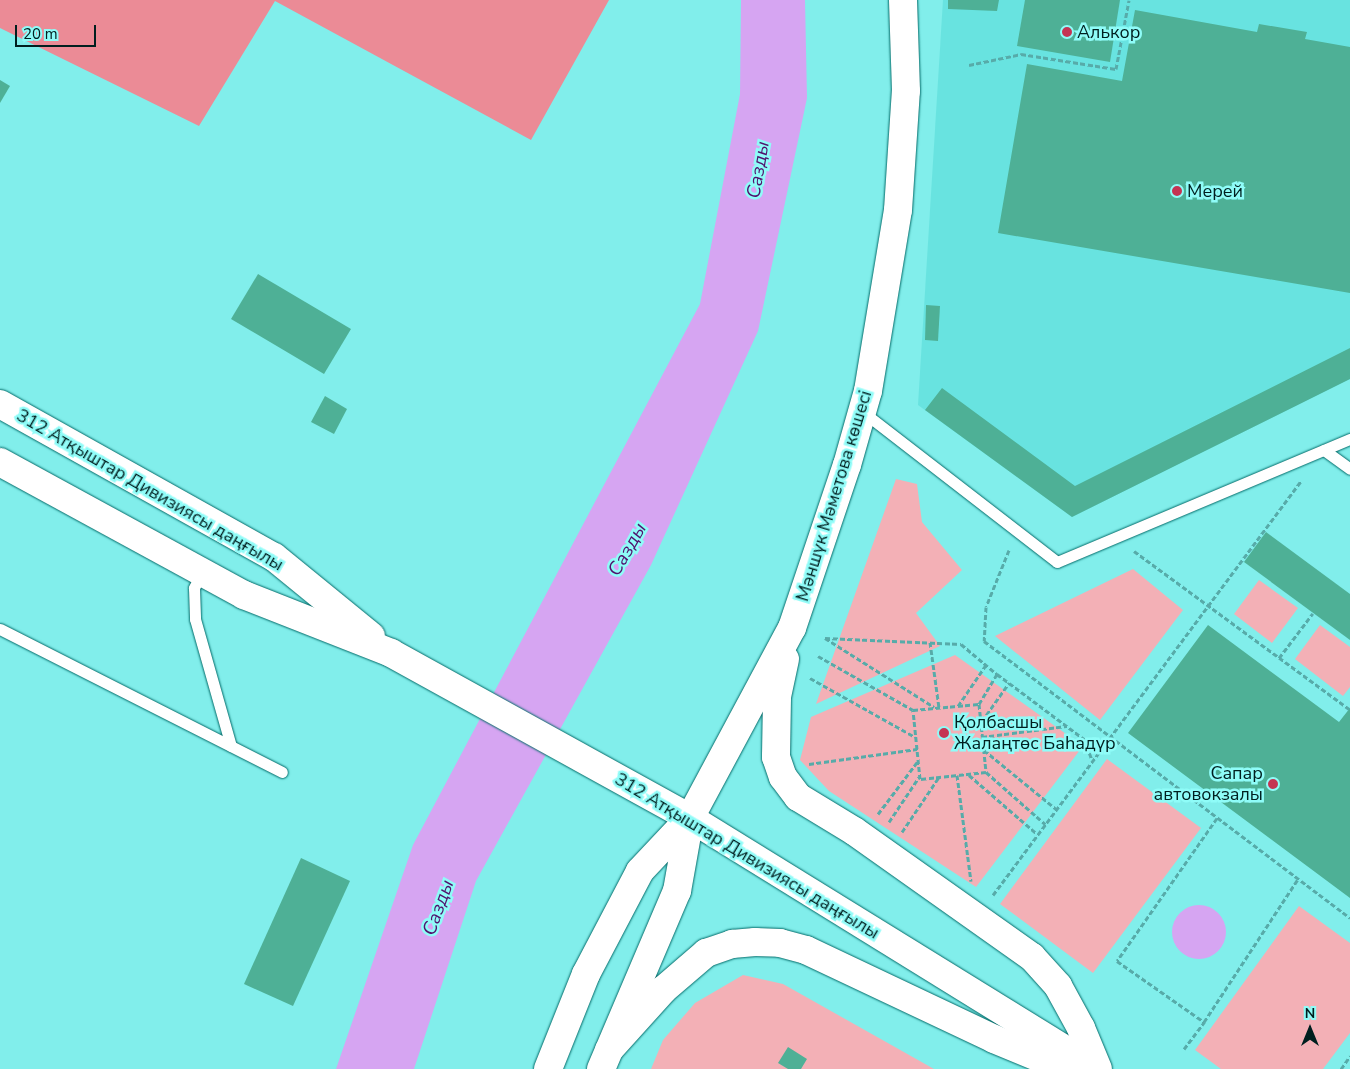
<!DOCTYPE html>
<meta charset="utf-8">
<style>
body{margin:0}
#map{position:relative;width:1350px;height:1069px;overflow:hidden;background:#81eeeb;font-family:"Nunito Sans",sans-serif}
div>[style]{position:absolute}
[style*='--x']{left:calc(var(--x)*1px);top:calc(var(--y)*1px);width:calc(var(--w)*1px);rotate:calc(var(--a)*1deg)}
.built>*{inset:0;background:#68e3e0}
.green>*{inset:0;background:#f3b0b6}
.forest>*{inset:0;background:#eb8b96}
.water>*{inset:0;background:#d6a5f2}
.round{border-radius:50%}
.building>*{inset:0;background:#4eb096}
.path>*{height:3px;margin-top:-1.5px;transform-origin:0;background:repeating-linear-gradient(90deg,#57aba9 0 5px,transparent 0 7.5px)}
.roads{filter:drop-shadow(0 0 1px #046b69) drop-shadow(0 0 1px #046b69)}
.lane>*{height:11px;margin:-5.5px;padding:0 5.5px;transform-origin:5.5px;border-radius:5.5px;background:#fff}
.secondary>*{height:28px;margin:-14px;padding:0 14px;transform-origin:14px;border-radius:14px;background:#fff}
.dots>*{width:14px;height:14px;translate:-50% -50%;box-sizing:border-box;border:2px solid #8ffcf8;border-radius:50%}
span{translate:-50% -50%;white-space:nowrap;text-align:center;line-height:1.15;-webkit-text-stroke:5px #8ffcf8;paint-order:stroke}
.poi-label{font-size:18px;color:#001f1f}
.left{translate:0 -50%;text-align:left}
.right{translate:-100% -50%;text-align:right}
.street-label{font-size:18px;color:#001f1f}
.water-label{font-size:19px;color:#51116c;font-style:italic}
.north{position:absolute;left:1285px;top:1004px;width:50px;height:50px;-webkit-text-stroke:4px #8ffcf8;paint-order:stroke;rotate:0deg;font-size:14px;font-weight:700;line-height:20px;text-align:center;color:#001f1f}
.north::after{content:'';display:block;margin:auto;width:18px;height:22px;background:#001f1f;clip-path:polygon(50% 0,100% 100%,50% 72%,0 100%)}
.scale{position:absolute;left:15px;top:25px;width:81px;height:22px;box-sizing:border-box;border:2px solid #001f1f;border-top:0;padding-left:6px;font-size:15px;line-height:18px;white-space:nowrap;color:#001f1f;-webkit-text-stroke:4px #8ffcf8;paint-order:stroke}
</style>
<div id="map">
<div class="built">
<div style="clip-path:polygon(943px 0,1350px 0,1350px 379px,1072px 517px,918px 405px)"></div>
</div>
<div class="green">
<div style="clip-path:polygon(896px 479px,917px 484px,922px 522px,962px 570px,916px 613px,940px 646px,816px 704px)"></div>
<div style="clip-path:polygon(1133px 569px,1183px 610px,1100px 720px,995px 636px)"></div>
<div style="clip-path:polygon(1259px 580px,1298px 608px,1272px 643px,1234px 614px)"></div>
<div style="clip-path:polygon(1320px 625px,1350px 647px,1350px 687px,1343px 696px,1295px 659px)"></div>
<div style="clip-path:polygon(955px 655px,1083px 746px,976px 887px,829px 791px,800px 760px,811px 717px)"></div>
<div style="clip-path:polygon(1107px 759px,1201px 828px,1093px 973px,1000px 904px)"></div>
<div style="clip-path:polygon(1299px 906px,1350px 943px,1350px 1033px,1323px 1069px,1221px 1069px,1195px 1050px)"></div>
<div style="clip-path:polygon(743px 975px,783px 984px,934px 1069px,651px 1069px,663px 1040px,695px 1003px)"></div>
</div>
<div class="forest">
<div style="clip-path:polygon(0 0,609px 0,531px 140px,275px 1px,199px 126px,0 28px)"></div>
</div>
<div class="water">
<div style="clip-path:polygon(741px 0,805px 0,807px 98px,758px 331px,651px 565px,476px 881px,414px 1069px,336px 1069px,413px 845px,700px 304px,740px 94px)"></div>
<div class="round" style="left:1172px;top:905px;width:54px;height:54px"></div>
</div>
<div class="building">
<div style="clip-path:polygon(948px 0,999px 0,997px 11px,948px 9px)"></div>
<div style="clip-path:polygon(1025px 0,1120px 0,1110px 62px,1017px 46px)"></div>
<div style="clip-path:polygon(1135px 10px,1257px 32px,1259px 24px,1307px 32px,1305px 39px,1350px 47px,1350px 293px,998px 233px,1027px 64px,1122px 81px)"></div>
<div style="clip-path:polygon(0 80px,10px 86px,0 103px)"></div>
<div style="clip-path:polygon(258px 274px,351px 329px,324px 374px,231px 319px)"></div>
<div style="clip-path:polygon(926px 305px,940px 306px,938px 341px,925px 340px)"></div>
<div style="clip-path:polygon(1350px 348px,1350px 379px,1072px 517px,925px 410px,942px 388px,1075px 486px)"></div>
<div style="clip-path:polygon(325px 396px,347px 409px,334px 434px,311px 422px)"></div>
<div style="clip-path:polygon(1266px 532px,1350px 594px,1350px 640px,1244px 562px)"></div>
<div style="clip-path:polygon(1208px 625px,1339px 722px,1350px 708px,1350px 898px,1128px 733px)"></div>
<div style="clip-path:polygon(301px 858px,350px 881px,293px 1006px,244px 984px)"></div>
<div style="clip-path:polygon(788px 1047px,807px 1059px,801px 1069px,788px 1069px,778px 1063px)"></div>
</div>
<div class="path">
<div style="--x:969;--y:65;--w:53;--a:-11.9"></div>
<div style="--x:1021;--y:54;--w:96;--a:9"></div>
<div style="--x:1116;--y:69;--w:70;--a:-79.3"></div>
<div style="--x:1009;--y:550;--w:61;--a:112"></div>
<div style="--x:986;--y:607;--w:34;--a:93"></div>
<div style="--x:984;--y:641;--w:459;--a:37.1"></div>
<div style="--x:1134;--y:551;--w:267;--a:36.3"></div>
<div style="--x:825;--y:638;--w:136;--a:2.5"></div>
<div style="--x:961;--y:644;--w:50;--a:40.1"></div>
<div style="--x:825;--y:638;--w:129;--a:32.3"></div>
<div style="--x:930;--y:642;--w:67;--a:82.2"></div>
<div style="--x:818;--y:656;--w:109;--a:29.6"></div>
<div style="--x:913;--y:710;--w:66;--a:-5.2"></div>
<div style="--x:979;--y:704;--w:68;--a:84.1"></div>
<div style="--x:986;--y:772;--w:66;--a:173.9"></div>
<div style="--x:920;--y:779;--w:69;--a:-95.8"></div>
<div style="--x:1279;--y:658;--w:56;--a:-52.9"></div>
<div style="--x:810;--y:678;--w:120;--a:29.3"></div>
<div style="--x:979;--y:704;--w:35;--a:-59"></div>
<div style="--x:997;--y:674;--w:109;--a:36.8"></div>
<div style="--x:1084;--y:739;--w:22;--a:69"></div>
<div style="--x:958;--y:706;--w:50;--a:-55.7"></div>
<div style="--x:982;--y:721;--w:47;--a:-54.6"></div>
<div style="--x:982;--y:737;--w:85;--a:-7.5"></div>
<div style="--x:984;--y:750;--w:93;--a:39.3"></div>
<div style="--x:809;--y:764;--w:109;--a:-7.9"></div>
<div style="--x:986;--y:772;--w:79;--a:41.4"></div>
<div style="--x:957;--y:775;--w:107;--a:82.5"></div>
<div style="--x:969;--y:775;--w:90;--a:40.9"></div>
<div style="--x:878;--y:814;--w:66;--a:-53"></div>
<div style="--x:1217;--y:818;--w:174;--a:125"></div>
<div style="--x:1117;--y:961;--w:106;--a:35"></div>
<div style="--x:1204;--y:1022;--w:171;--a:-56.7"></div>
<div style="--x:889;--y:822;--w:54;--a:-56.3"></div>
<div style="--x:902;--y:832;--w:66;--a:-56.1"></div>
<div style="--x:993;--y:895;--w:516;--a:-53.35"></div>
<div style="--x:1184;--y:1049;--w:34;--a:-53"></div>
<div style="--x:1341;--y:1069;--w:16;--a:-55"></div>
</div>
<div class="roads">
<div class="lane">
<div style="--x:863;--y:412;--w:245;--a:37.7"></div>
<div style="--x:1057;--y:562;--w:318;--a:-22.8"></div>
<div style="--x:1324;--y:450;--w:32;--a:36"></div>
<div style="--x:202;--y:572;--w:18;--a:117"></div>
<div style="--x:194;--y:588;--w:31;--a:88"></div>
<div style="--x:195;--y:619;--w:132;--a:74.2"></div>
<div style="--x:0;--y:629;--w:316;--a:26.9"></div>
</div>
<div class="secondary">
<div style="--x:0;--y:404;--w:314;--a:29.2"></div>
<div style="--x:274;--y:557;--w:125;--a:39.2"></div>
<div style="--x:0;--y:462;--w:278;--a:28.6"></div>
<div style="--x:244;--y:595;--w:158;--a:21.5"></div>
<div style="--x:391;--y:653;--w:342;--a:28.9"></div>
<div style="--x:690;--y:818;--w:477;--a:31.7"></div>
<div style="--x:785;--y:659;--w:40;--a:102"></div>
<div style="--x:777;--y:698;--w:59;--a:91"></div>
<div style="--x:776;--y:757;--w:21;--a:71"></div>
<div style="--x:783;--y:777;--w:25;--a:53"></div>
<div style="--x:798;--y:797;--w:66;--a:31.3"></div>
<div style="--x:854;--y:831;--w:218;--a:35.3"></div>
<div style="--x:1032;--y:957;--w:39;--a:48"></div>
<div style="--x:1058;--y:986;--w:48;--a:61.3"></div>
<div style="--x:1081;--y:1028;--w:44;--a:67.5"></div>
<div style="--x:609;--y:1050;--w:81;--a:-48"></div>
<div style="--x:663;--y:990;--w:57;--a:-40.7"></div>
<div style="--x:706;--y:953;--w:28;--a:-19"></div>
<div style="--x:732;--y:944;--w:23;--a:-5"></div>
<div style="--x:755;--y:942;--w:25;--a:2"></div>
<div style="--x:780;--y:943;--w:27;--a:15"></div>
<div style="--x:806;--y:950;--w:208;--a:25.3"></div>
<div style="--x:994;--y:1039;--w:55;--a:22.4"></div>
<div style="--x:1045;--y:1060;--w:35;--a:12"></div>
<div style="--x:548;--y:1069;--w:102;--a:-68.2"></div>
<div style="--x:586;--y:974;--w:116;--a:-62.3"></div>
<div style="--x:640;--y:871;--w:73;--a:-46.7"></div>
<div style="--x:690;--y:818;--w:216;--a:-61.8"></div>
<div style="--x:792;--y:628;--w:172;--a:-71.4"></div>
<div style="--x:847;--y:465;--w:77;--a:-74.2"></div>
<div style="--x:868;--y:391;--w:183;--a:-80.6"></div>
<div style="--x:898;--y:210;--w:119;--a:-86.2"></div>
<div style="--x:906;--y:91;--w:91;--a:-91.9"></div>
<div style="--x:601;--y:1069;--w:194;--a:-66.9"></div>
<div style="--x:677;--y:891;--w:74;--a:-79.9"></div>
</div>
</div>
<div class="dots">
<div style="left:1067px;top:32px;background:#c43453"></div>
<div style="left:1177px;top:191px;background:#c43453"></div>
<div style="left:944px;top:733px;background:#c43453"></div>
<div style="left:1273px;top:784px;background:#c43453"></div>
</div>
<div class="poi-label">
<span class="left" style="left:1077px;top:32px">Алькор</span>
<span class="left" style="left:1187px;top:191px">Мерей</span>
<span class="left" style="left:954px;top:733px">Қолбасшы<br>Жалаңтөс Баһадүр</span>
<span class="right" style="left:1263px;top:784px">Сапар<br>автовокзалы</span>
</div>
<div class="street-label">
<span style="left:150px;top:490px;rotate:30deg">312 Атқыштар Дивизиясы даңғылы</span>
<span style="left:834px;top:496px;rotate:-73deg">Мәншүк Мәметова көшесі</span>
<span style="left:747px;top:856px;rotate:31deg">312 Атқыштар Дивизиясы даңғылы</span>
</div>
<div class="water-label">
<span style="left:759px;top:170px;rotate:-80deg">Сазды</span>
<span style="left:628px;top:550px;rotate:-60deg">Сазды</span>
<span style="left:439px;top:908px;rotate:-70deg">Сазды</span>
</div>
<div class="north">N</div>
<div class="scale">20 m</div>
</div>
